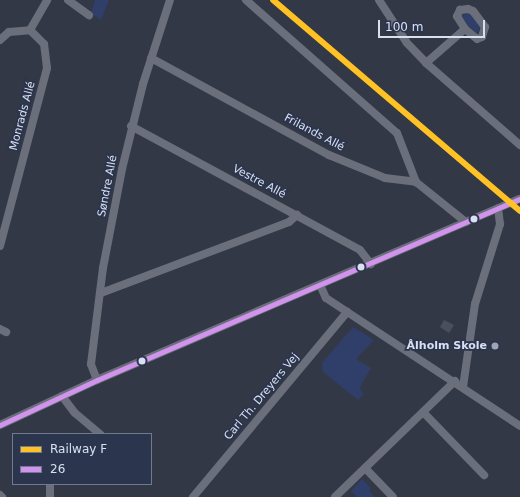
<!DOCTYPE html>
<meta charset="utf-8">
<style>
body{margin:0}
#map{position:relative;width:520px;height:497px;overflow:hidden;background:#333846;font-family:"DejaVu Sans",sans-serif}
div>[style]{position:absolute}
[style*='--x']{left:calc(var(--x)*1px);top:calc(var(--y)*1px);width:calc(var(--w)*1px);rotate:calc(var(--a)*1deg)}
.green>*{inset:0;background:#2f3f6a}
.building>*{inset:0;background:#4a4f5b}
.minor>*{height:8px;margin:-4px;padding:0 4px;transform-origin:4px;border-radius:4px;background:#6a6f7b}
.bus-1>*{height:5px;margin:-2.5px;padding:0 2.5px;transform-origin:2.5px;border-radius:2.5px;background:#d193ec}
.rail-1>*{height:6px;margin:-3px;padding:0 3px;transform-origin:3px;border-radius:3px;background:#ffc225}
.dots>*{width:11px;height:11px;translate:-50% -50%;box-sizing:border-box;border:2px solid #2b354e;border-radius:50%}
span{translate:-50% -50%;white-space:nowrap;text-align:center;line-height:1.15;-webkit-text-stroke:3.5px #2b354e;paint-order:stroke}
.street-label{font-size:11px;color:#d9e0f0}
.poi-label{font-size:11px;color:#d9e0f0;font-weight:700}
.right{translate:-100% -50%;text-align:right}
.legend{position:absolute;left:12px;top:433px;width:140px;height:52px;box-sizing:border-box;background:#2b354e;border:1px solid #71798f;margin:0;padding:5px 7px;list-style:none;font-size:12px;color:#d9e0f0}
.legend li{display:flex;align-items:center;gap:8px;height:20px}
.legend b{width:20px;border:1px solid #71798f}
.scale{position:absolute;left:378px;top:20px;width:107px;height:18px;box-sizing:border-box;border:2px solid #d9e0f0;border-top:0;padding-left:5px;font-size:12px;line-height:14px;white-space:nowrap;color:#d9e0f0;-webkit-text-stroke:3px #2b354e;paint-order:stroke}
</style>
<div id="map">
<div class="green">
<div style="clip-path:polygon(95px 0,109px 0,101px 20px,91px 13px)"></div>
<div style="clip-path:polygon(469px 12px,481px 24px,477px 34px,460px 17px)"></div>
<div style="clip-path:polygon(353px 327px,374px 340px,356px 359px,371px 368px,361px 385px,360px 390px,364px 394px,358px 400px,323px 372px,322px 363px)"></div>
<div style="clip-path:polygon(362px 479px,371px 488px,369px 491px,375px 497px,357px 497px,351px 491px)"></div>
</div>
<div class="building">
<div style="clip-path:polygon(444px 320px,454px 325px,449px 333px,440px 327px)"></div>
</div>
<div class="minor">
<div style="--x:68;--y:0;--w:26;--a:36"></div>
<div style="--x:246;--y:0;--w:201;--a:41.4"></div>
<div style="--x:397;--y:133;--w:53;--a:68.8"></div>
<div style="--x:379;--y:0;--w:51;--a:56.9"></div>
<div style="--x:407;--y:43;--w:28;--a:46"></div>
<div style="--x:426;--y:63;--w:125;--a:41.1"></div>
<div style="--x:0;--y:40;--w:12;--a:-42"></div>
<div style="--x:9;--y:32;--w:21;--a:-5"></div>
<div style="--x:151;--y:58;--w:203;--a:28.6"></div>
<div style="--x:329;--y:155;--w:61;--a:22.3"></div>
<div style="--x:385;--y:178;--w:31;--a:7"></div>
<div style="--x:416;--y:182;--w:64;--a:38.7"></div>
<div style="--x:426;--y:63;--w:52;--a:-41.1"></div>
<div style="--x:465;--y:29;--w:15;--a:-122"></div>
<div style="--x:457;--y:16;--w:7;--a:-63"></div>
<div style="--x:460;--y:10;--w:8;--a:-7"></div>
<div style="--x:468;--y:9;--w:5;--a:22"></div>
<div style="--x:473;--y:11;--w:20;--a:53"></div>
<div style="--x:485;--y:27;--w:10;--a:107"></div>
<div style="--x:482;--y:37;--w:5;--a:158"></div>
<div style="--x:477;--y:39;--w:16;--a:-140"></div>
<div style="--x:131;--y:126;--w:260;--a:28.4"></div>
<div style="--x:360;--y:250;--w:18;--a:52"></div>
<div style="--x:0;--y:246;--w:184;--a:-75.2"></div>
<div style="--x:47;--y:68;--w:24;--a:-97"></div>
<div style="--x:44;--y:44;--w:20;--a:-135"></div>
<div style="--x:30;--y:30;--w:34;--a:-60"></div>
<div style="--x:321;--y:287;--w:12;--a:66"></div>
<div style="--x:326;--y:298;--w:232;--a:33.4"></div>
<div style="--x:101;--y:293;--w:201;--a:-20.7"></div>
<div style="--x:289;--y:222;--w:11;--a:-41"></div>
<div style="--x:0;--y:329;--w:7;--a:27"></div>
<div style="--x:97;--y:380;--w:17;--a:-111"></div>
<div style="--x:91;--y:364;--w:97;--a:-82.9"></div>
<div style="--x:103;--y:268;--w:101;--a:-79.1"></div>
<div style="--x:122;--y:169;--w:88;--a:-76.1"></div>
<div style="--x:143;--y:84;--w:88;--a:-72.2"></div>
<div style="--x:463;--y:387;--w:84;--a:-81.8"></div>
<div style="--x:475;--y:304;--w:84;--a:-72.6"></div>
<div style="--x:500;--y:224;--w:16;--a:-97"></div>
<div style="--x:62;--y:396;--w:21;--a:53"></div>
<div style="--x:75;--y:413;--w:33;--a:40"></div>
<div style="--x:423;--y:412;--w:88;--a:45.9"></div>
<div style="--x:0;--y:425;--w:107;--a:-24.9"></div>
<div style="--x:97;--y:380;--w:460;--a:-23.2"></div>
<div style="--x:365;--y:468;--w:40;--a:46"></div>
<div style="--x:50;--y:484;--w:13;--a:90"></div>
<div style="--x:0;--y:495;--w:3;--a:45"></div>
<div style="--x:193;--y:497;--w:241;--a:-50.2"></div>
<div style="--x:335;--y:497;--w:167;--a:-44"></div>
</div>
<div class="bus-1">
<div style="--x:0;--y:425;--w:107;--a:-24.9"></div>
<div style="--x:97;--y:380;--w:460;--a:-23.2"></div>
</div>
<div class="rail-1">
<div style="--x:273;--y:0;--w:325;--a:40.5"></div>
</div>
<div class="dots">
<div style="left:474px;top:219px;background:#d9e0f0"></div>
<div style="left:361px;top:267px;background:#d9e0f0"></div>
<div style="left:495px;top:346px;background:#9fa5b4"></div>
<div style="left:142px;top:361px;background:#d9e0f0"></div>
</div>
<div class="street-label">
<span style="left:23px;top:116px;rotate:-75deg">Monrads Allé</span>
<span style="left:314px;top:133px;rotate:28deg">Frilands Allé</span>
<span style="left:259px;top:182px;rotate:28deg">Vestre Allé</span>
<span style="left:108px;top:186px;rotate:-79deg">Søndre Allé</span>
<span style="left:262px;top:397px;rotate:-50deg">Carl Th. Dreyers Vej</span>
</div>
<div class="poi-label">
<span class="right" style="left:487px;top:346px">Ålholm Skole</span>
</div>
<ul class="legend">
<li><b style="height:5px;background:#ffc225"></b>Railway F</li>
<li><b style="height:5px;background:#d193ec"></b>26</li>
</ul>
<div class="scale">100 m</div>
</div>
